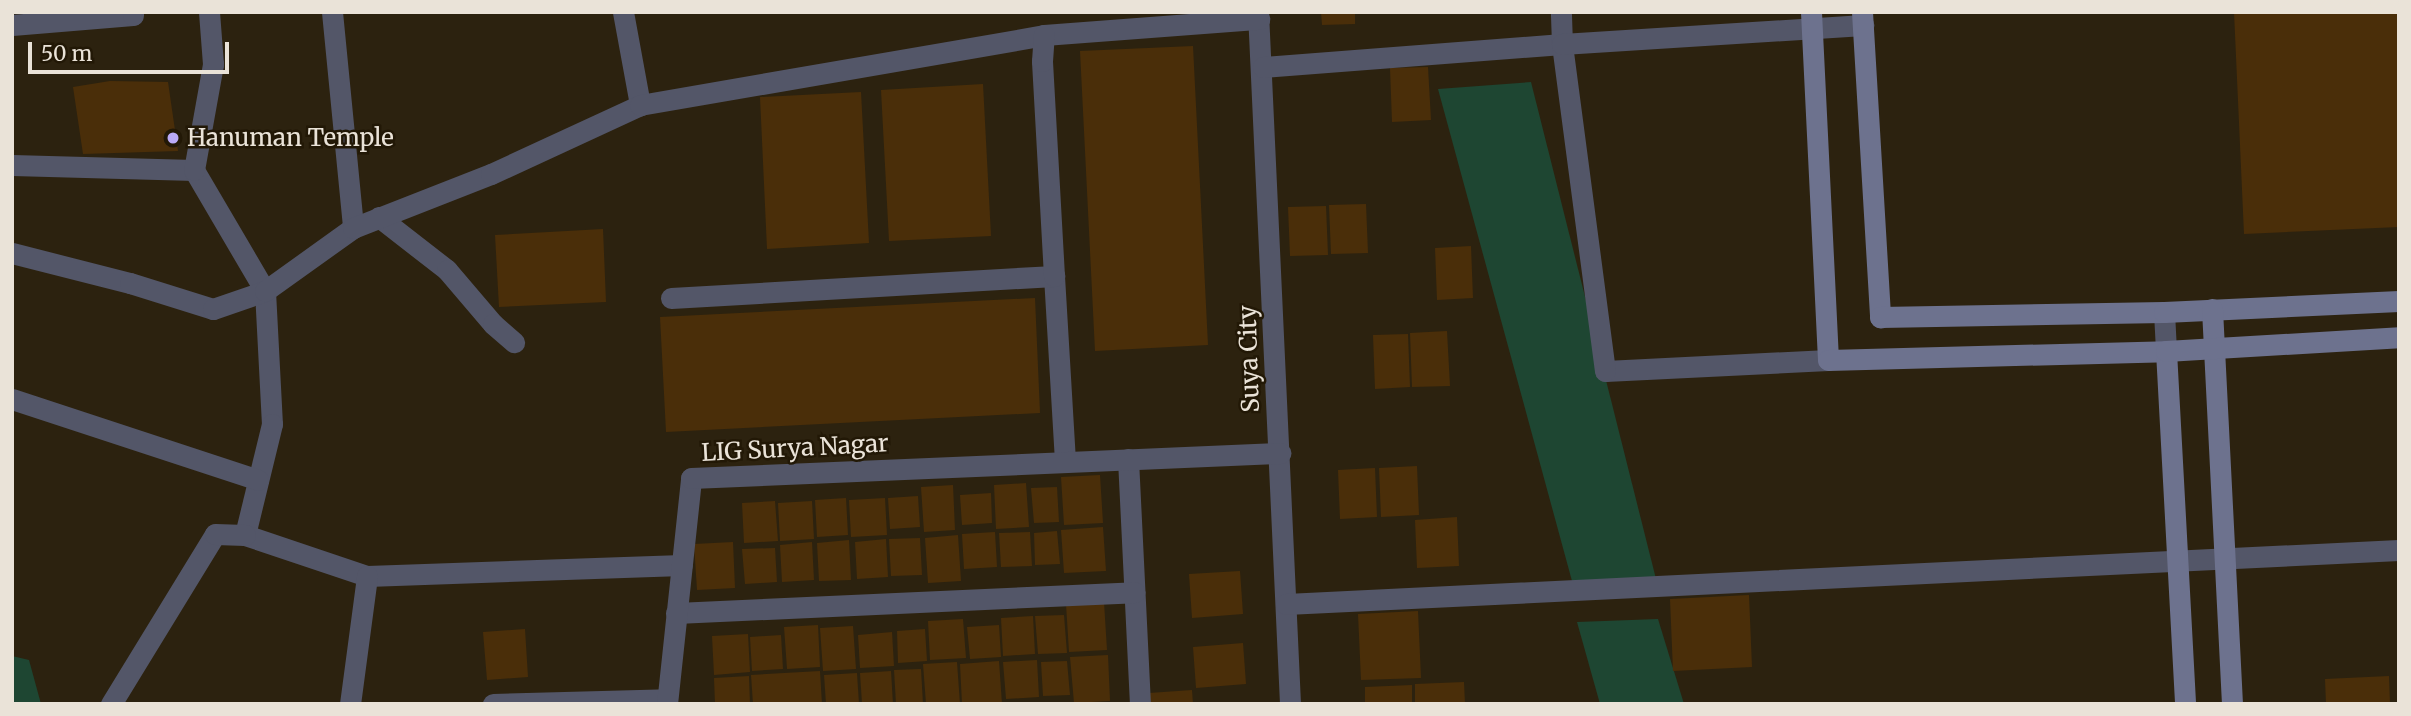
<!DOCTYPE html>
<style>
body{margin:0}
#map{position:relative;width:2411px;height:716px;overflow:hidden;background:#2c220f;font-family:Merriweather,serif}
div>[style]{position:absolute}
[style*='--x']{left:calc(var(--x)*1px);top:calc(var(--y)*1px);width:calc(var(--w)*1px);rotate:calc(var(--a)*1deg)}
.green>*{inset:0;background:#1e4632}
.building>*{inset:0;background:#4a2e09}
.street>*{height:21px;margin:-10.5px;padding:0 10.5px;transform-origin:10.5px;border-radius:10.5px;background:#535668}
.secondary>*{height:21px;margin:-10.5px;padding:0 10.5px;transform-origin:10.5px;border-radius:10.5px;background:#6d728e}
.dots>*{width:19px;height:19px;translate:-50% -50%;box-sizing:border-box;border:4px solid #221806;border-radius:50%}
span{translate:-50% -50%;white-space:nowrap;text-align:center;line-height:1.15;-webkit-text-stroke:5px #221806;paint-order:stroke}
.poi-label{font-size:24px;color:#eae3d8}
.left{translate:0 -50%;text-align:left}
.street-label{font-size:24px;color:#eae3d8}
.frame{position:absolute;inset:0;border:14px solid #eae3d8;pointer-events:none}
.scale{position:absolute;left:28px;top:42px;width:201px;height:32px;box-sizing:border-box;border:4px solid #eae3d8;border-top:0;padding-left:9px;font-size:21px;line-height:24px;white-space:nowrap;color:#eae3d8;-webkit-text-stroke:5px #221806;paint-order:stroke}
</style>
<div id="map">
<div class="green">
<div style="clip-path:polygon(1531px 82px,1656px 579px,1572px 581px,1438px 89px)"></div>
<div style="clip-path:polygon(1658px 619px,1684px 704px,1600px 704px,1577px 622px)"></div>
<div style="clip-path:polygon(12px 656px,29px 660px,41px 704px,12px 704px)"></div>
</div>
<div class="building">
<div style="clip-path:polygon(1321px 12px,1355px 12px,1355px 24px,1322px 25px)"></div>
<div style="clip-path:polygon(2234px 12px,2399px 12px,2399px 227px,2244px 234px)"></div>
<div style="clip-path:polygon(1193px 46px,1208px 345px,1095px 351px,1080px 51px)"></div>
<div style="clip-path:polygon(1428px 67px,1431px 120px,1392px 122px,1390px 68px)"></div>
<div style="clip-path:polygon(110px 81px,168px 82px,178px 151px,83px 154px,73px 87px)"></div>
<div style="clip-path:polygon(983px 84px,991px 236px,889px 241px,881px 90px)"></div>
<div style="clip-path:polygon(861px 92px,869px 243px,767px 249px,760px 97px)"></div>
<div style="clip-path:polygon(1366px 204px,1368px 253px,1331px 254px,1329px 205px)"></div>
<div style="clip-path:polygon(1326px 206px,1328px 255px,1290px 256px,1288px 207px)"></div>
<div style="clip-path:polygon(603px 229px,606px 302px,499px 307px,495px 235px)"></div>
<div style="clip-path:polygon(1471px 246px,1473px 298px,1437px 300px,1435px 248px)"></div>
<div style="clip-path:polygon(1035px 298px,1040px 413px,666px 432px,660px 317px)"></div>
<div style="clip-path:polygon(1447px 331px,1450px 386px,1412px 387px,1410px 333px)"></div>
<div style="clip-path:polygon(1408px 334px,1410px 387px,1375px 389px,1373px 335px)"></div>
<div style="clip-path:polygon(1417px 466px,1419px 515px,1381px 517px,1379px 468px)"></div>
<div style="clip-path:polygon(1375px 468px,1377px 517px,1340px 519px,1338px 470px)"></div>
<div style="clip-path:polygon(1100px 475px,1103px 523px,1064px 525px,1061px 477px)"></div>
<div style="clip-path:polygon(1026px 483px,1029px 527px,996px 529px,994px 485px)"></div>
<div style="clip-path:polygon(953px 485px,955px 530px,924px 532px,921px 487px)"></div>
<div style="clip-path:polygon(1057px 487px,1059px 522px,1034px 523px,1031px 488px)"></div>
<div style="clip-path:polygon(991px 493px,992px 523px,962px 525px,960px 495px)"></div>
<div style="clip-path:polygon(918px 496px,920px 527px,890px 529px,888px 498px)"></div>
<div style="clip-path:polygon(846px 498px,848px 535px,817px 537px,815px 500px)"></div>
<div style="clip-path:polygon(885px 498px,887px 535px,851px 537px,849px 500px)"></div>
<div style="clip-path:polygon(775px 501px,778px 541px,744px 543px,742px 503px)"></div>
<div style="clip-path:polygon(812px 501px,814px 539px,780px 541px,778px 503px)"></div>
<div style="clip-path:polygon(1457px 517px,1459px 566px,1417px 568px,1415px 520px)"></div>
<div style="clip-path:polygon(1103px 527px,1106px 571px,1064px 573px,1061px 530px)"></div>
<div style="clip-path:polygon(1057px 531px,1060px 564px,1035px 565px,1034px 533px)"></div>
<div style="clip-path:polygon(995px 532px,997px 567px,964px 569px,962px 534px)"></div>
<div style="clip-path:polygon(1030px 532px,1032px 566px,1001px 567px,999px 533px)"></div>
<div style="clip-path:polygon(958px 535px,961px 581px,928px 583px,925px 538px)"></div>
<div style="clip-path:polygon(920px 538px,922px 575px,891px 576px,889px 539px)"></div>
<div style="clip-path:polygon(886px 539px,888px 577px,857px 579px,855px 542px)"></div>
<div style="clip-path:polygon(849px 540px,851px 580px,819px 581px,817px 543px)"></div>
<div style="clip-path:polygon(733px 542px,735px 588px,697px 590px,694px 544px)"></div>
<div style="clip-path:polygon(812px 542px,814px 580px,782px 582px,780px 545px)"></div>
<div style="clip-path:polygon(775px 548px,777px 582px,745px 584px,742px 549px)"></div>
<div style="clip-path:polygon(1240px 571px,1243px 614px,1192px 618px,1189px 574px)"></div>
<div style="clip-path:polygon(1749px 595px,1752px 667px,1673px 671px,1670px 599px)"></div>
<div style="clip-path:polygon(1104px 602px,1107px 650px,1069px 652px,1066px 604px)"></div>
<div style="clip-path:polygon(1418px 611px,1421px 678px,1361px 680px,1358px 614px)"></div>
<div style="clip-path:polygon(1064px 615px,1067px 653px,1038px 654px,1035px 616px)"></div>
<div style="clip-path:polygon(1033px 616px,1035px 654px,1003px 656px,1001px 618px)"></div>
<div style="clip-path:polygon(963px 619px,966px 658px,930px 660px,928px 621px)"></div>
<div style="clip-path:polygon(818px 625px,820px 667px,787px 669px,784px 627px)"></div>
<div style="clip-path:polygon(999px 625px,1001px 657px,970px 659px,967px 627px)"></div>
<div style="clip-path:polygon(853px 626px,856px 669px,823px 671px,820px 628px)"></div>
<div style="clip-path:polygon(525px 629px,528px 677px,487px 680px,483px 632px)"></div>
<div style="clip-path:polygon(925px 629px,927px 661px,898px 663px,897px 631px)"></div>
<div style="clip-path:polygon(892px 632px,894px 666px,860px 668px,858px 635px)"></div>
<div style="clip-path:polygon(748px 634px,750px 672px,714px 675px,712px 636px)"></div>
<div style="clip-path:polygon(781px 635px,783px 669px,752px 671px,750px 637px)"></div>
<div style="clip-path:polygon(1243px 643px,1246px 684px,1196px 688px,1193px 647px)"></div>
<div style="clip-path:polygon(1108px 655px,1110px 701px,1074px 703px,1070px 657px)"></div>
<div style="clip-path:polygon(1037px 660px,1039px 697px,1006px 699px,1003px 662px)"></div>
<div style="clip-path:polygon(999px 661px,1002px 704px,962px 704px,960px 664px)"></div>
<div style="clip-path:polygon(1067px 661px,1070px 695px,1043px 696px,1041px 662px)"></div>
<div style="clip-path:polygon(957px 662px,960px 704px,926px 704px,923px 664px)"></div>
<div style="clip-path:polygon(921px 669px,923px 704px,896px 704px,894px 670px)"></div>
<div style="clip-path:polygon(820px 671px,822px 704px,753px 704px,751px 675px)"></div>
<div style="clip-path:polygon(891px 671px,893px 704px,862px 704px,860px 673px)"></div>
<div style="clip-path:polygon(857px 673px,859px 704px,826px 704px,824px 675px)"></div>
<div style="clip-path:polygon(749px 676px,750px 704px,715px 704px,714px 678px)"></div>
<div style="clip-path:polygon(2389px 676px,2390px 704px,2326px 704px,2325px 679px)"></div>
<div style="clip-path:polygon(1464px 682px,1465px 704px,1415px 704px,1415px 684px)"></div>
<div style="clip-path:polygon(1412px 685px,1412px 704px,1365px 704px,1365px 687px)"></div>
<div style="clip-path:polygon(1192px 690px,1193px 704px,1150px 704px,1149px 693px)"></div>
</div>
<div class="street">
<div style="--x:332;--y:12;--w:217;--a:84.4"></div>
<div style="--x:623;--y:12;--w:95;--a:79.6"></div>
<div style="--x:1258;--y:12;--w:693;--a:87.35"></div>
<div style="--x:12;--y:25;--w:121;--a:-4.7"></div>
<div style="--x:133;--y:15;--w:3;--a:-90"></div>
<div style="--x:1263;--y:67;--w:300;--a:-4.4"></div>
<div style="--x:1562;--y:44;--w:32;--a:-92"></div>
<div style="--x:12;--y:165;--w:182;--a:1.6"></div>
<div style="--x:194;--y:170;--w:140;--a:59.6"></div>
<div style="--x:265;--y:291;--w:133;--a:87"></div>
<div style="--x:272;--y:424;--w:114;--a:103.7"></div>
<div style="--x:245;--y:535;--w:129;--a:18.6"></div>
<div style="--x:367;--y:576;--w:315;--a:-2"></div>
<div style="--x:194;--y:170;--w:108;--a:-79.8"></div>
<div style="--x:213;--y:64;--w:52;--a:-94.4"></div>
<div style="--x:379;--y:217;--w:86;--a:37.9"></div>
<div style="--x:447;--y:270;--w:71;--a:49.6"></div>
<div style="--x:493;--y:324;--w:28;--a:41"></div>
<div style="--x:12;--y:253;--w:122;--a:14.3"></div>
<div style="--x:130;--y:283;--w:87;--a:17.4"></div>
<div style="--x:213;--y:309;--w:55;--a:-19.1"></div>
<div style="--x:265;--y:291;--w:108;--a:-35.6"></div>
<div style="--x:353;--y:228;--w:148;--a:-21.4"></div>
<div style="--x:491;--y:174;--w:164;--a:-24.8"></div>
<div style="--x:640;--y:105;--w:410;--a:-9.8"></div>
<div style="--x:1044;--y:35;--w:216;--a:-4.3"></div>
<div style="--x:1054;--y:276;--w:186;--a:86.6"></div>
<div style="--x:671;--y:298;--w:384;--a:-3.3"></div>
<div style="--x:1054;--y:276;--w:215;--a:-93.2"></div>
<div style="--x:1042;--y:61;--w:26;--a:-86"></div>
<div style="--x:2164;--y:312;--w:39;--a:87"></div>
<div style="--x:1828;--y:360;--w:223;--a:177.2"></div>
<div style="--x:1605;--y:371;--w:330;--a:-97.5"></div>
<div style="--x:1562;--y:44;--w:302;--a:-3.6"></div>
<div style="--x:12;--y:399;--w:259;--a:18.2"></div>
<div style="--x:1128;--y:459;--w:245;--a:87.2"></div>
<div style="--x:1286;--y:604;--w:1114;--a:-2.78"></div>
<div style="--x:676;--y:613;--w:459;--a:-2.6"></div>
<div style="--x:111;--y:704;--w:199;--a:-58.5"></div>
<div style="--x:215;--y:534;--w:30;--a:2"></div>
<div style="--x:350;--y:704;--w:129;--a:-82.4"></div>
<div style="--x:493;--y:704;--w:174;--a:-1.6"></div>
<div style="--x:667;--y:704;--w:227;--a:-83.9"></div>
<div style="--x:691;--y:478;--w:590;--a:-2.43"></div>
</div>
<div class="secondary">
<div style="--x:1811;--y:12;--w:348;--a:87.2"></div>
<div style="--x:1828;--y:360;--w:338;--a:-1.5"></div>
<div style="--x:2166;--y:351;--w:354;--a:86.9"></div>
<div style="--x:1862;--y:12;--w:306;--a:86.6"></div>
<div style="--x:1880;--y:317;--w:284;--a:-1"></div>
<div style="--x:2164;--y:312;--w:235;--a:-2.7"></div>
<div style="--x:2212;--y:309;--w:396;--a:87.1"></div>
<div style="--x:2166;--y:351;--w:233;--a:-3.4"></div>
</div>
<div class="dots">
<div style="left:173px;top:138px;background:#baaaf7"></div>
</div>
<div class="poi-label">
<span class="left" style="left:187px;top:138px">Hanuman Temple</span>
</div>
<div class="street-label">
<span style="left:1249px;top:359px;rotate:-92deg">Suya City</span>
<span style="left:795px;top:448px;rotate:-3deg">LIG Surya Nagar</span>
</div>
<div class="frame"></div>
<div class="scale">50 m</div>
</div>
